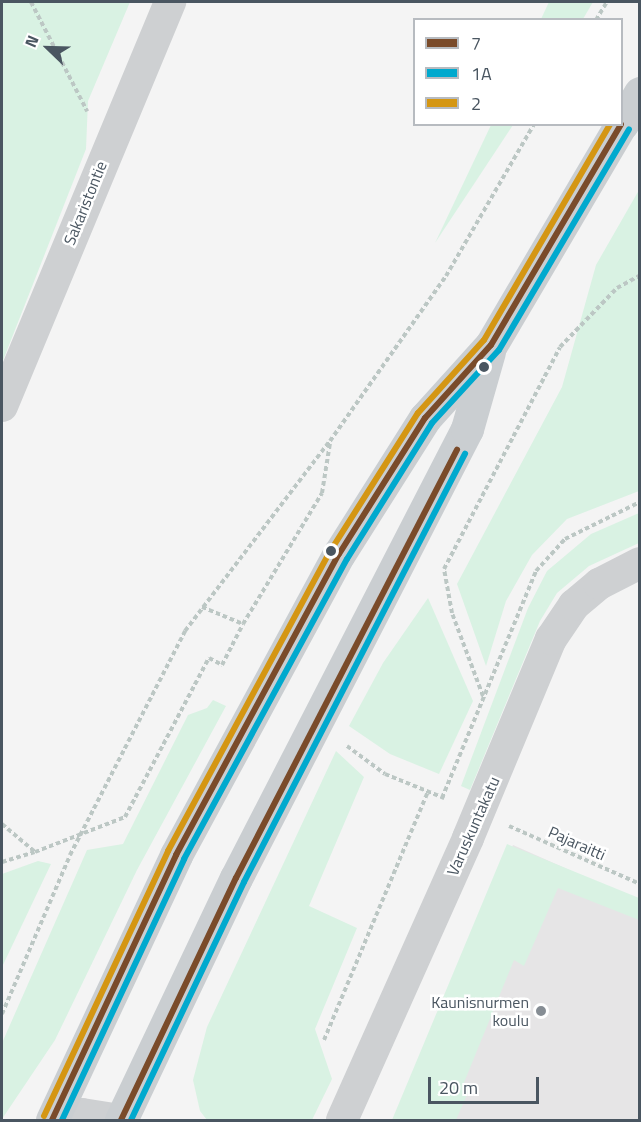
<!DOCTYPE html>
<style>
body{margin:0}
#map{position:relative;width:641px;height:1122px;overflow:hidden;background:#f4f4f4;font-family:"Titillium Web",sans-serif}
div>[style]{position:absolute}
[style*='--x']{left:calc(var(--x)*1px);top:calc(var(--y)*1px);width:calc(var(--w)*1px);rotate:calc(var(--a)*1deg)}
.education>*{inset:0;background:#e6e5e6}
.green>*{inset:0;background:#d9f2e3}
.path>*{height:4px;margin-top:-2px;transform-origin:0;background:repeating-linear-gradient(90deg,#bcc7c4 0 4.5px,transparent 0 7.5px)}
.minor>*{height:32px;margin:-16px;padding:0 16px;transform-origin:16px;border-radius:16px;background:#ced0d2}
.primary>*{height:33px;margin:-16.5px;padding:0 16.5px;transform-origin:16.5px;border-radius:16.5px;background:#caced1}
.bus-1>*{height:6px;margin:-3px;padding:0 3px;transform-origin:3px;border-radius:3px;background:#7a4b2a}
.bus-2>*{height:6px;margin:-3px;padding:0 3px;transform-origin:3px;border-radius:3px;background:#00a9ce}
.bus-3>*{height:6px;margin:-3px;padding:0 3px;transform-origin:3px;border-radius:3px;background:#d49613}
.dots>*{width:16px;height:16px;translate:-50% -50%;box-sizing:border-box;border:3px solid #fff;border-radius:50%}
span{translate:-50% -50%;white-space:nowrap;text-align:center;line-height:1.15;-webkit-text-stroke:5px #fff;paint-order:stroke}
.street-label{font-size:16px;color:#4a5661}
.poi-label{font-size:16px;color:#4a5661}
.right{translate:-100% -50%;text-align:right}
.frame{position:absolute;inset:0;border:3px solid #4a5661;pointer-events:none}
.legend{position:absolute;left:413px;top:18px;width:210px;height:108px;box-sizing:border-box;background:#fff;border:2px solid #b7bbc0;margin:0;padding:8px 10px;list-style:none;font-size:18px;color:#4a5661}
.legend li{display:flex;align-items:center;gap:12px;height:30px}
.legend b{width:30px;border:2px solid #b7bbc0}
.north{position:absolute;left:18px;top:18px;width:60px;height:60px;-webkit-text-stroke:4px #fff;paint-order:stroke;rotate:293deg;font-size:16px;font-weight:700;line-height:24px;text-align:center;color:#4a5661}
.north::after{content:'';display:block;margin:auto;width:21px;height:27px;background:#4a5661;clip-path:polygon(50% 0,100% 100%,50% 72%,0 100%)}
.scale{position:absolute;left:428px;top:1077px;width:111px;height:27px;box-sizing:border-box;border:3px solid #4a5661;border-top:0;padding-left:8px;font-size:18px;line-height:21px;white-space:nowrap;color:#4a5661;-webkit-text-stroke:4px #fff;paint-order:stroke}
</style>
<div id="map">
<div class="education">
<div style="clip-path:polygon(513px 845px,639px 901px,639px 1120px,397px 1120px)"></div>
</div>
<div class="green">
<div style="clip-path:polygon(2px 2px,130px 2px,88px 101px,86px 149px,2px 363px)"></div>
<div style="clip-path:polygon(549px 2px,593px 2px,583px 19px,541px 19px)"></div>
<div style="clip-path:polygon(491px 125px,513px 125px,435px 243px)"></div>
<div style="clip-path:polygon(639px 190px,639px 491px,567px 519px,532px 555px,506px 601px,486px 666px,457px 584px,562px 387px,596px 265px)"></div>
<div style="clip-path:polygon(639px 513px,639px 543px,589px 566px,557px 593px,540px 621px,470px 790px,461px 786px,528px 608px,547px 571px,591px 534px)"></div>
<div style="clip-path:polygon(428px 598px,473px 701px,439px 774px,390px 754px,349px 726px,383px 663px)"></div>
<div style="clip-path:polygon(213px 700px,226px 706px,137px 870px,55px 1040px,2px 1119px,2px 1043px,87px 850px,123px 844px,188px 715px,207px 708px)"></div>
<div style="clip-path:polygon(336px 751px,364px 777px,309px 906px,357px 928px,315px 1029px,332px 1079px,312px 1120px,207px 1120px,200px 1111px,193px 1080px,207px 1027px)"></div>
<div style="clip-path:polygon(507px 844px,639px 898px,639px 920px,558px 888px,524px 966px,514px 960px,463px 1085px,470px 1088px,456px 1120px,392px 1120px)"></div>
<div style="clip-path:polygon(38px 861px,51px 864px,2px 967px,2px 874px)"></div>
</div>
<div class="path">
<div style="--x:31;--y:2;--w:123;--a:62.8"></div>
<div style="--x:596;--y:20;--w:21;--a:-59"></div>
<div style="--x:202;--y:607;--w:44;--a:22.5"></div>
<div style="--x:243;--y:624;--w:153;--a:-58.9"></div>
<div style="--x:322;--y:493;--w:51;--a:-80.9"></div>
<div style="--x:483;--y:696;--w:89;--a:-110.5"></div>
<div style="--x:452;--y:613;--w:45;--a:-100.3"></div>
<div style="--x:444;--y:569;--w:250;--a:-62.4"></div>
<div style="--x:560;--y:347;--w:82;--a:-46"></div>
<div style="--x:617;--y:288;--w:26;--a:-29"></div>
<div style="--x:347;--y:746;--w:47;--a:36.4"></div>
<div style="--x:385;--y:774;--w:64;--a:22.1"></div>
<div style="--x:442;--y:798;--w:246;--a:-67.5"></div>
<div style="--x:536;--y:571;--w:43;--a:-47.8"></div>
<div style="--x:565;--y:539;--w:84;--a:-26.3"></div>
<div style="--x:2;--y:824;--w:43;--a:40.3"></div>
<div style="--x:35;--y:852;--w:97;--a:-21.3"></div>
<div style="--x:125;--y:817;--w:180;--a:-62.2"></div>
<div style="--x:209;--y:658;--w:15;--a:28"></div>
<div style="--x:222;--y:665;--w:46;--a:-62.9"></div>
<div style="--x:509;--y:826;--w:143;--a:23.9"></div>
<div style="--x:2;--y:862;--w:34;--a:-17"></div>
<div style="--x:2;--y:1014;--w:173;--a:-66.8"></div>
<div style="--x:70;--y:855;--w:252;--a:-62.8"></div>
<div style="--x:185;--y:631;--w:239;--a:-52.7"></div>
<div style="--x:330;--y:441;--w:202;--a:-54.9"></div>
<div style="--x:446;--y:276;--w:176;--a:-59.9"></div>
<div style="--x:324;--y:1040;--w:270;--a:-67.3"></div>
</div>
<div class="minor">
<div style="--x:2;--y:406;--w:438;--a:-67.4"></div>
<div style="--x:65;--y:1120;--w:18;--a:-19"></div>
<div style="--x:82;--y:1114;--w:37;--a:9"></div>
<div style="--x:342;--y:1120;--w:309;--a:-65.9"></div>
<div style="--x:468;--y:838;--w:216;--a:-67.4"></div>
<div style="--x:551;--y:639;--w:41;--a:-55.9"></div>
<div style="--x:574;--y:605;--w:33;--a:-40"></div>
<div style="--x:599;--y:584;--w:46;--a:-27.1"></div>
</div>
<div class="primary">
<div style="--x:622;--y:124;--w:36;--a:-60"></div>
<div style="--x:52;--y:1120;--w:293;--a:-64.9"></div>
<div style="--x:176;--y:855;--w:342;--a:-61.6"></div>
<div style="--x:339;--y:554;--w:161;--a:-57.7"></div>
<div style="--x:425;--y:418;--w:98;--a:-47.9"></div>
<div style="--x:491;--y:345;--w:256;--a:-59.5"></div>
<div style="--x:121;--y:1120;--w:268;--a:-64.6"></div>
<div style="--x:236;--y:878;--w:505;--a:-62.78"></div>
<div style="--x:467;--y:429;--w:80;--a:-74.1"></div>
</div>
<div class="bus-1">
<div style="--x:52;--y:1120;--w:293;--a:-64.9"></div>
<div style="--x:176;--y:855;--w:342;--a:-61.6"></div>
<div style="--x:339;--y:554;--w:161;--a:-57.7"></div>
<div style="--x:425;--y:418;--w:98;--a:-47.9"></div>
<div style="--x:491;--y:345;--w:256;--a:-59.5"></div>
<div style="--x:121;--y:1120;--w:268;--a:-64.6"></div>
<div style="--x:236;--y:878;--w:482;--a:-62.7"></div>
</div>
<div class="bus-2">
<div style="--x:62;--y:1120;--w:288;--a:-64.9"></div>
<div style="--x:184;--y:859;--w:341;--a:-61.5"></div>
<div style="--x:347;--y:559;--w:160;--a:-58"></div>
<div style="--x:432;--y:423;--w:99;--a:-47.5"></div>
<div style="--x:499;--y:350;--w:256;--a:-59.5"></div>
<div style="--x:131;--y:1120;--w:263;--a:-64.6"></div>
<div style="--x:244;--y:882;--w:482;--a:-62.7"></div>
</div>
<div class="bus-3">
<div style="--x:44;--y:1116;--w:293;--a:-64.9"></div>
<div style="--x:168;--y:851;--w:342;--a:-61.6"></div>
<div style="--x:331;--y:550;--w:162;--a:-57.6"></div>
<div style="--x:418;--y:413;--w:98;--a:-47.9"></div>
<div style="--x:484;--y:340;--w:250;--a:-59.7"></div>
</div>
<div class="dots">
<div style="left:484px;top:367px;background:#4a5661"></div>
<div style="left:331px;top:551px;background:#4a5661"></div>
<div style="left:541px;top:1011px;background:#868d94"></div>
</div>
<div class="street-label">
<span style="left:85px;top:203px;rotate:-68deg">Sakaristontie</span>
<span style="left:473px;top:826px;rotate:-66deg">Varuskuntakatu</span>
<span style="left:577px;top:843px;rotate:24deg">Pajaraitti</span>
</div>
<div class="poi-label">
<span class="right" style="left:529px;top:1011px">Kaunisnurmen<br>koulu</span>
</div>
<div class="frame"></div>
<ul class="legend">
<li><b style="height:8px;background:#7a4b2a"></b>7</li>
<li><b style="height:8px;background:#00a9ce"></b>1A</li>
<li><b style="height:8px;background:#d49613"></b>2</li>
</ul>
<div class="north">N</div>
<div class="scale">20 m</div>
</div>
